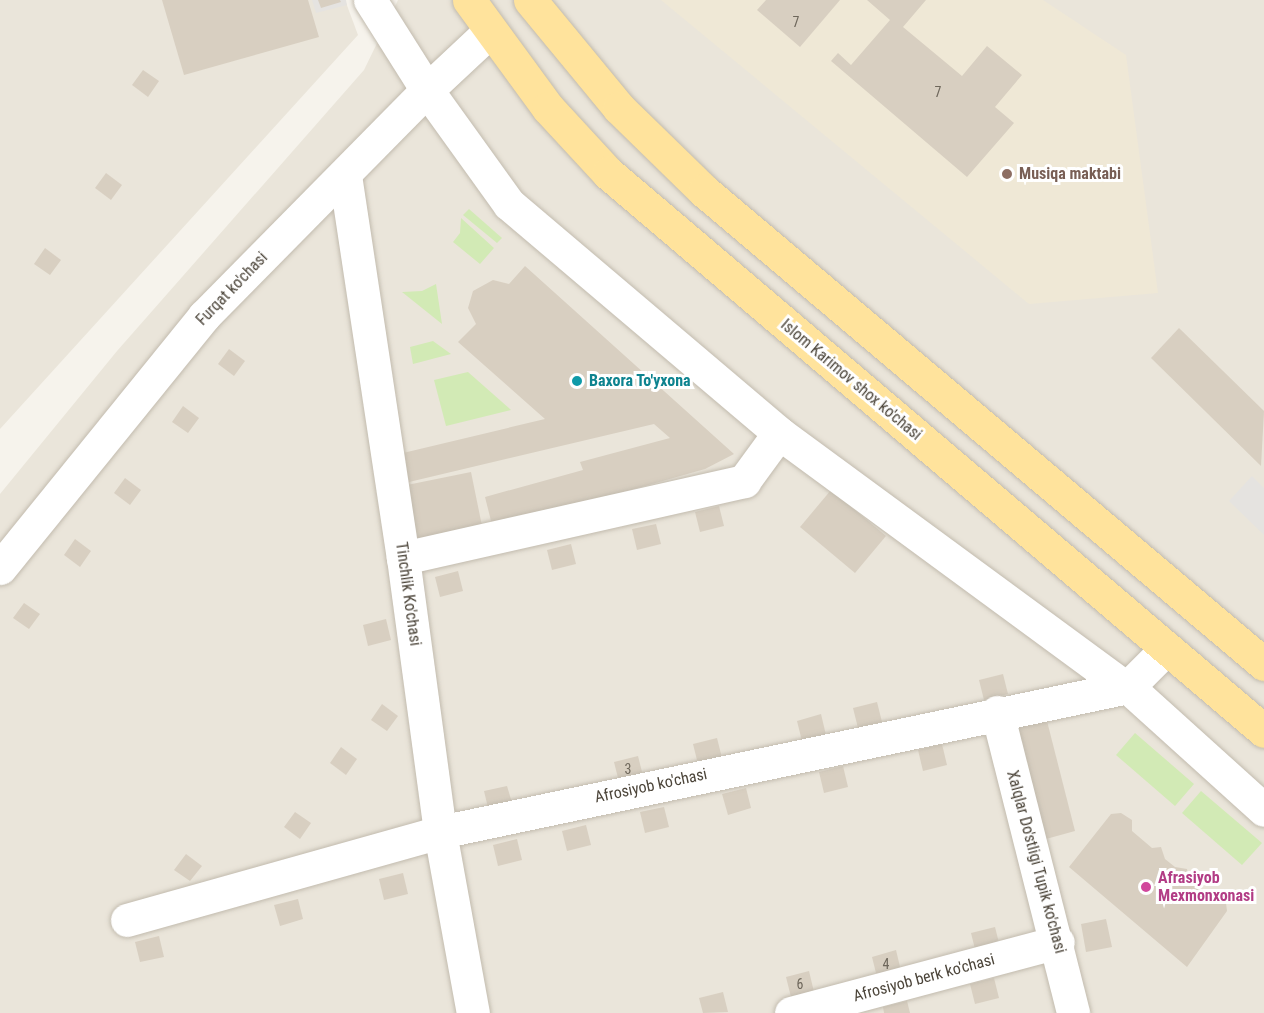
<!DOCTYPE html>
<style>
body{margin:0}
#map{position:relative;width:1264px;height:1013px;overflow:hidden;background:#f6f3ec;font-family:"Roboto Condensed",sans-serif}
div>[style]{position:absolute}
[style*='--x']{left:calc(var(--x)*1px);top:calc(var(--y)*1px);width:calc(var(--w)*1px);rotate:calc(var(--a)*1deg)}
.residential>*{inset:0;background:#eae5da}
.education>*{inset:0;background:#efe8d6}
.green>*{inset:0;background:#d2eab5}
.parking>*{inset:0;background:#e5e3e0}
.building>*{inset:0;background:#d8cfc1}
.roads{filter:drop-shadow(0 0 2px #c2bbae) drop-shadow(0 0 2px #c2bbae)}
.minor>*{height:33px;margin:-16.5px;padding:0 16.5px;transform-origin:16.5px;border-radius:16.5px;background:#fff}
.major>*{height:33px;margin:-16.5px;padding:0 16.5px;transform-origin:16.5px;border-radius:16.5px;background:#ffe39c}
.dots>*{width:16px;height:16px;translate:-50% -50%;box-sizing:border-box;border:3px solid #fff;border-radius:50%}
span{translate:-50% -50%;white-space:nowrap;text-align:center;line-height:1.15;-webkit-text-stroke:6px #fff;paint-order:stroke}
.number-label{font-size:14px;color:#6e675b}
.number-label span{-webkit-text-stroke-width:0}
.education-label{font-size:16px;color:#785e54;font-weight:700}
.left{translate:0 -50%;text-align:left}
.street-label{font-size:16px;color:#4b4439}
.culture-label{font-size:16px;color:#0d838f;font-weight:700}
.hotel-label{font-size:16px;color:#b23c85;font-weight:700}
</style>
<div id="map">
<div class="residential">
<div style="clip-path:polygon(0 0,345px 0,358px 35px,0 429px)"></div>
<div style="clip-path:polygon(398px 0,1264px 0,1264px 1013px,0 1013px,0 494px,117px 351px,364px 70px)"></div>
</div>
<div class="education">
<div style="clip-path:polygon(661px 0,1043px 0,1126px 55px,1158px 293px,1029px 304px)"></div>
</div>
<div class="green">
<div style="clip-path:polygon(469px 209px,502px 238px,497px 243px,463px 215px)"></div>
<div style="clip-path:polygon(461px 218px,494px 248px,480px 264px,453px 242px,460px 233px)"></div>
<div style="clip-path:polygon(436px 284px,442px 324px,402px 292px,422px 291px)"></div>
<div style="clip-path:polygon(433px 341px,451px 354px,413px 364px,410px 347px)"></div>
<div style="clip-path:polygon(468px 372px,511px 410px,446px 426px,434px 380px)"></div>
<div style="clip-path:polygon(1135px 733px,1194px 784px,1175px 806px,1116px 755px)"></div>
<div style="clip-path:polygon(1201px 791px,1262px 843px,1242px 865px,1182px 813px)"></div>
</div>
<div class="parking">
<div style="clip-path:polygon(312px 0,346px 0,347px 5px,316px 13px)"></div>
<div style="clip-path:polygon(1252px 476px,1264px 488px,1264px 535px,1229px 501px)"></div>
</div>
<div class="building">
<div style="clip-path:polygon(162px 0,308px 0,319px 37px,184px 75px)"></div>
<div style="clip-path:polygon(318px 0,340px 0,341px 2px,321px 8px)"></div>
<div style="clip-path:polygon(766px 0,840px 0,800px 47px,757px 10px)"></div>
<div style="clip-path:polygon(867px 0,926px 0,903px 27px,962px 76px,987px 46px,1022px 75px,995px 107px,1014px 123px,967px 177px,831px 61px,838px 53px,851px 65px,890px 20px)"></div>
<div style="clip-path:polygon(143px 70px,159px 81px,148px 97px,132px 85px)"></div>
<div style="clip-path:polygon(106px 173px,122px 185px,111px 200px,95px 188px)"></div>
<div style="clip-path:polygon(45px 248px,61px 260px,50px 275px,34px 264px)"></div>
<div style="clip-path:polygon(525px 266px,734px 454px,705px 469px,493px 529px,485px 497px,583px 470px,580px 462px,670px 438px,654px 424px,409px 482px,403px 453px,545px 419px,458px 342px,476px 324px,468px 308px,473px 291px,493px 280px,509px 284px)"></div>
<div style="clip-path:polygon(1179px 328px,1264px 411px,1261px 466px,1151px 358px)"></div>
<div style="clip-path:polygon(229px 349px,245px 361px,234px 376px,218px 364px)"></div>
<div style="clip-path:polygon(183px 406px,199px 418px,188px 433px,172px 422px)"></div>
<div style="clip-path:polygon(471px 472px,482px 526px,418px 540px,407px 485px)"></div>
<div style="clip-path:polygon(125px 478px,141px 490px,130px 505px,114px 493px)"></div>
<div style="clip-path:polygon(831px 490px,886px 536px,855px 573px,800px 527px)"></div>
<div style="clip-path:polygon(719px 506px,724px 526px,700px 532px,695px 512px)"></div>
<div style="clip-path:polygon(656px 524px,661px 544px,637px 550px,632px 529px)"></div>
<div style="clip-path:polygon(75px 539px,91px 551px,80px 567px,64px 555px)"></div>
<div style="clip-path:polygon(571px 544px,576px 564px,552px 570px,547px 550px)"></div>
<div style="clip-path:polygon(458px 571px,463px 591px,440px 597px,435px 577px)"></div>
<div style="clip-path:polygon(24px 603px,40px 614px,29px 629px,13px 618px)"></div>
<div style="clip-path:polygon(386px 619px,391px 640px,368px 646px,363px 625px)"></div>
<div style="clip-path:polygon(1003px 674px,1008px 694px,984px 700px,979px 680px)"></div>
<div style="clip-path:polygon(877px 702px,882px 722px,858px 728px,853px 708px)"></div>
<div style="clip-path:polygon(382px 704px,398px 716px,387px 731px,371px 720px)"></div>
<div style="clip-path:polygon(821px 714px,826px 735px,802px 741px,797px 721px)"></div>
<div style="clip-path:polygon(1047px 721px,1075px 831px,1046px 839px,1017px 727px)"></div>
<div style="clip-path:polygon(717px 738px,722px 758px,698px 764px,693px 744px)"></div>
<div style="clip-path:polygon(942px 744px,947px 765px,923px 771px,918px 750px)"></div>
<div style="clip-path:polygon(341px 747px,357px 759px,346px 775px,330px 763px)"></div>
<div style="clip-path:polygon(638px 756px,643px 776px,619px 782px,614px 762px)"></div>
<div style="clip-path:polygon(843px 766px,848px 787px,824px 793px,819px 772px)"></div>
<div style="clip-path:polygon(507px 786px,513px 806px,489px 812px,484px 791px)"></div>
<div style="clip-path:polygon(746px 788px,751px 808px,728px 815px,722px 794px)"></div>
<div style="clip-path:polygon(664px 807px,669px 827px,645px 833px,640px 812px)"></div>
<div style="clip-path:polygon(295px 812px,311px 823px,300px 839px,284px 827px)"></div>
<div style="clip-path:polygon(1121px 813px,1132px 820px,1132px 831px,1152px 848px,1161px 847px,1165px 859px,1175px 867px,1187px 869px,1189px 879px,1210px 897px,1220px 897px,1226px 903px,1227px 911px,1187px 967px,1069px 867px,1111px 814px)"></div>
<div style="clip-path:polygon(586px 825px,591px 845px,567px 851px,562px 831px)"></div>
<div style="clip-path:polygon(517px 839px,522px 860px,498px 866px,493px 845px)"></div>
<div style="clip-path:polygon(186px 854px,202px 866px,190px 881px,174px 870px)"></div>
<div style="clip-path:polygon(403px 873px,408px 894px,384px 900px,379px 879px)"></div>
<div style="clip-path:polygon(298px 899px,303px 919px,280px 926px,274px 905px)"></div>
<div style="clip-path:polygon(1106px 919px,1112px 947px,1086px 952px,1081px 924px)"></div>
<div style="clip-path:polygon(995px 927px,1000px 947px,976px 953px,971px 933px)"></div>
<div style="clip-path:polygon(159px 936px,164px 957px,140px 962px,135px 942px)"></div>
<div style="clip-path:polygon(896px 950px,901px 971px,877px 977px,872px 957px)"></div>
<div style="clip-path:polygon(809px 971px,814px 992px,791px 997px,786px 977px)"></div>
<div style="clip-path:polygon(994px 978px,999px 998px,975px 1004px,970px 984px)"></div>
<div style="clip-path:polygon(723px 992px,728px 1012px,703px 1013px,699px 998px)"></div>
<div style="clip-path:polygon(907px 1001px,910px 1013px,884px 1013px,883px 1007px)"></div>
</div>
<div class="roads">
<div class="minor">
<div style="--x:370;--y:0;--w:107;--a:57.7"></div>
<div style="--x:427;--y:90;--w:140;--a:54.3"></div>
<div style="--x:509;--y:204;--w:354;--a:40.3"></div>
<div style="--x:779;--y:433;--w:426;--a:36.3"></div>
<div style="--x:345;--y:175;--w:387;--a:81.4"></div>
<div style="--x:403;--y:558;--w:276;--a:82.3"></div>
<div style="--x:440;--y:832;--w:184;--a:79.7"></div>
<div style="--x:403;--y:558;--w:350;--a:-12.7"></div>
<div style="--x:744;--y:481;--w:59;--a:-53.9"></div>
<div style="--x:0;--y:568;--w:324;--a:-51"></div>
<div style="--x:204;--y:316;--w:317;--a:-45.4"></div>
<div style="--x:427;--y:90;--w:85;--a:-43.1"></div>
<div style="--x:1128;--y:687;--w:183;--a:42.1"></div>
<div style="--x:997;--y:712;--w:310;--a:75.8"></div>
<div style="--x:127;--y:920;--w:325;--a:-15.7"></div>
<div style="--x:440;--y:832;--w:703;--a:-11.9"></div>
<div style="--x:1128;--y:687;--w:54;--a:-45"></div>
<div style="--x:791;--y:1013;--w:276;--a:-14.9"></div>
</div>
<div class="major">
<div style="--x:469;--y:0;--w:134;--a:53.8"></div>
<div style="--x:548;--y:108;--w:88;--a:47.3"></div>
<div style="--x:608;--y:173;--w:861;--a:40.38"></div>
<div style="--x:530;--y:0;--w:140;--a:50.5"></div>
<div style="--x:619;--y:108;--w:119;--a:44.3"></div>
<div style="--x:704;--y:191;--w:733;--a:40.19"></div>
</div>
</div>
<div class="dots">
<div style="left:1007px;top:174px;background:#8d6e63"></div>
<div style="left:577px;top:381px;background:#0f9aa8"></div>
<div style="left:1146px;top:887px;background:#d1479c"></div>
</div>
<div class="number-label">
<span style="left:796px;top:22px">7</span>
<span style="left:938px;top:92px">7</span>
<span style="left:628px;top:769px">3</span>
<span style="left:886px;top:964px">4</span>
<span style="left:800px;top:984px">6</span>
</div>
<div class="education-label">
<span class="left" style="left:1019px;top:174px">Musiqa maktabi</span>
</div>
<div class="street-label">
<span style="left:232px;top:289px;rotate:-46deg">Furqat ko'chasi</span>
<span style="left:851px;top:380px;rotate:40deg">Islom Karimov shox ko'chasi</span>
<span style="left:408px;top:594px;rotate:82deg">Tinchlik Ko'chasi</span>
<span style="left:651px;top:786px;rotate:-12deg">Afrosiyob ko'chasi</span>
<span style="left:1036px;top:862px;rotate:75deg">Xalqlar Do'stligi Tupik ko'chasi</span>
<span style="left:924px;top:978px;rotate:-15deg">Afrosiyob berk ko'chasi</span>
</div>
<div class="culture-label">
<span class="left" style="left:589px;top:381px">Baxora To'yxona</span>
</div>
<div class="hotel-label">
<span class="left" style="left:1158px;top:887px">Afrasiyob<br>Mexmonxonasi</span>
</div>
</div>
